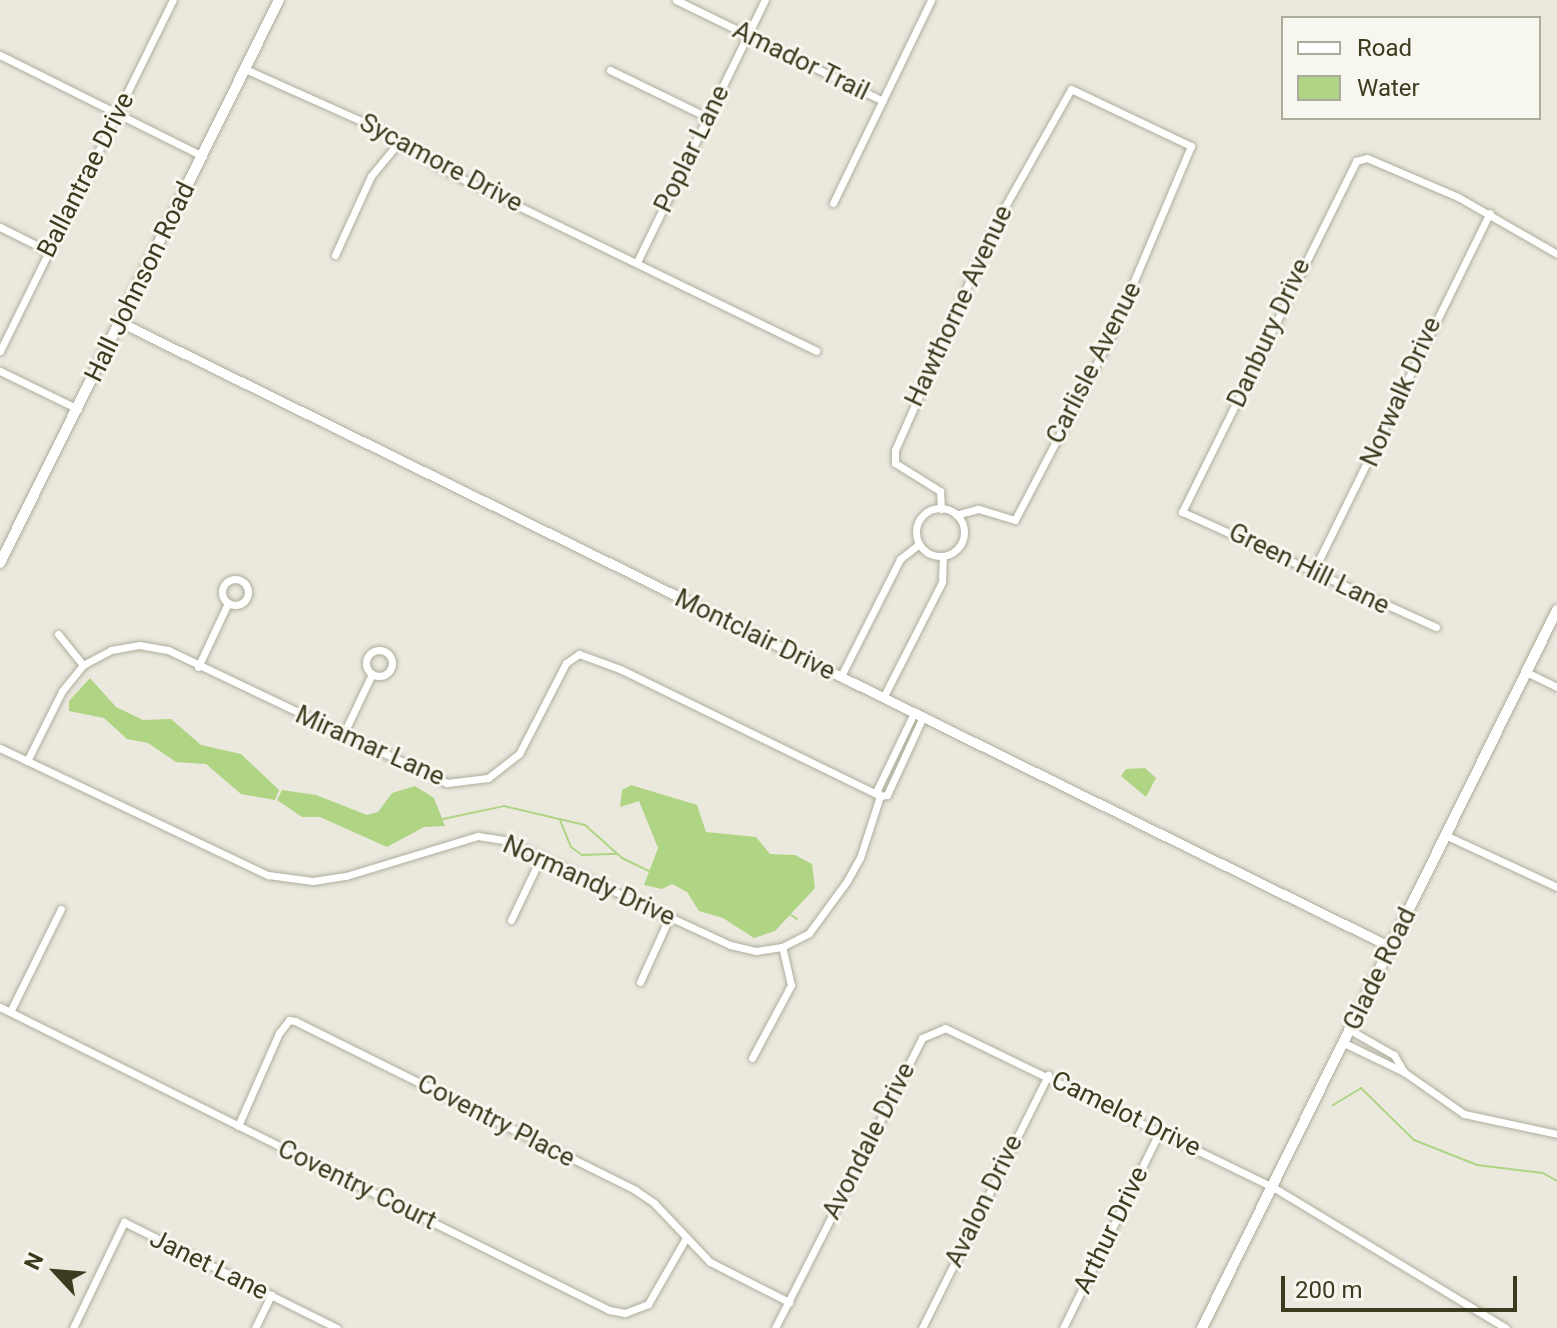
<!DOCTYPE html>
<style>
body{margin:0}
#map{position:relative;width:1557px;height:1328px;overflow:hidden;background:#ebe9de;font-family:Roboto,sans-serif}
div>[style]{position:absolute}
[style*='--x']{left:calc(var(--x)*1px);top:calc(var(--y)*1px);width:calc(var(--w)*1px);rotate:calc(var(--a)*1deg)}
.water>*{inset:0;background:#afd483}
.stream>*{height:2px;margin:-1px;padding:0 1px;transform-origin:1px;border-radius:1px;background:#afd483}
.roads{filter:drop-shadow(0 0 2px #afae9d) drop-shadow(0 0 2px #afae9d)}
.minor>*{height:7px;margin:-3.5px;padding:0 3.5px;transform-origin:3.5px;border-radius:3.5px;background:#fff}
.minor>.ring{margin:-3.5px;padding:0;box-sizing:content-box;background:none;border:7px solid #fff;border-radius:50%}
.tertiary>*{height:9px;margin:-4.5px;padding:0 4.5px;transform-origin:4.5px;border-radius:4.5px;background:#fff}
.secondary>*{height:10px;margin:-5px;padding:0 5px;transform-origin:5px;border-radius:5px;background:#fff}
span{translate:-50% -50%;white-space:nowrap;text-align:center;line-height:1.15;-webkit-text-stroke:6px #f7f6ef;paint-order:stroke}
.street-label{font-size:26px;color:#3b3c1f}
.legend{position:absolute;left:1281px;top:16px;width:260px;height:104px;box-sizing:border-box;background:#f7f6ef;border:2px solid #acac9c;margin:0;padding:10px 14px;list-style:none;font-size:24px;color:#3b3c1f}
.legend li{display:flex;align-items:center;gap:16px;height:40px}
.legend b{width:40px;border:2px solid #acac9c}
.north{position:absolute;left:16px;top:1232px;width:80px;height:80px;-webkit-text-stroke:6px #f7f6ef;paint-order:stroke;rotate:296deg;font-size:22px;font-weight:700;line-height:32px;text-align:center;color:#3b3c1f}
.north::after{content:'';display:block;margin:auto;width:28px;height:36px;background:#3b3c1f;clip-path:polygon(50% 0,100% 100%,50% 72%,0 100%)}
.scale{position:absolute;left:1281px;top:1276px;width:236px;height:36px;box-sizing:border-box;border:4px solid #3b3c1f;border-top:0;padding-left:10px;font-size:24px;line-height:28px;white-space:nowrap;color:#3b3c1f;-webkit-text-stroke:6px #f7f6ef;paint-order:stroke}
</style>
<div id="map">
<div class="water">
<div style="clip-path:polygon(90px 678px,116px 707px,143px 720px,171px 719px,201px 745px,241px 754px,279px 790px,275px 800px,241px 794px,206px 764px,176px 762px,148px 743px,127px 739px,104px 718px,69px 711px,69px 701px)"></div>
<div style="clip-path:polygon(1145px 768px,1156px 778px,1146px 797px,1121px 776px,1126px 769px)"></div>
<div style="clip-path:polygon(631px 785px,697px 805px,706px 832px,756px 837px,770px 854px,795px 855px,812px 864px,815px 888px,775px 931px,754px 938px,723px 918px,699px 911px,687px 892px,672px 884px,662px 889px,644px 885px,658px 848px,639px 801px,620px 807px,622px 790px)"></div>
<div style="clip-path:polygon(415px 786px,434px 798px,445px 826px,424px 827px,387px 847px,320px 817px,302px 817px,277px 800px,282px 790px,316px 795px,367px 815px,378px 812px,392px 793px)"></div>
</div>
<div class="stream">
<div style="--x:443;--y:819;--w:62;--a:-12"></div>
<div style="--x:504;--y:806;--w:83;--a:13.2"></div>
<div style="--x:585;--y:825;--w:50;--a:41.7"></div>
<div style="--x:622;--y:858;--w:30;--a:26"></div>
<div style="--x:560;--y:820;--w:29;--a:68"></div>
<div style="--x:571;--y:847;--w:14;--a:36"></div>
<div style="--x:582;--y:855;--w:35;--a:-2"></div>
<div style="--x:791;--y:915;--w:7;--a:34"></div>
<div style="--x:1333;--y:1105;--w:33;--a:-31"></div>
<div style="--x:1361;--y:1088;--w:74;--a:44.5"></div>
<div style="--x:1414;--y:1140;--w:68;--a:21.6"></div>
<div style="--x:1477;--y:1165;--w:66;--a:6.9"></div>
<div style="--x:1543;--y:1173;--w:16;--a:30"></div>
</div>
<div class="roads">
<div class="minor">
<div style="--x:676;--y:0;--w:230;--a:26"></div>
<div style="--x:0;--y:55;--w:227;--a:26.5"></div>
<div style="--x:245;--y:69;--w:154;--a:24.1"></div>
<div style="--x:386;--y:132;--w:67;--a:33.5"></div>
<div style="--x:442;--y:169;--w:416;--a:25.9"></div>
<div style="--x:610;--y:70;--w:108;--a:25.9"></div>
<div style="--x:833;--y:203;--w:225;--a:-64.2"></div>
<div style="--x:0;--y:227;--w:54;--a:26.6"></div>
<div style="--x:335;--y:255;--w:87;--a:-65.5"></div>
<div style="--x:371;--y:176;--w:45;--a:-50.4"></div>
<div style="--x:637;--y:262;--w:292;--a:-64"></div>
<div style="--x:0;--y:351;--w:391;--a:-63.8"></div>
<div style="--x:0;--y:371;--w:87;--a:26"></div>
<div class="ring" style="left:916px;top:508px;width:41px;height:41px"></div>
<div style="--x:941;--y:509;--w:18;--a:-93"></div>
<div style="--x:940;--y:491;--w:53;--a:-148.1"></div>
<div style="--x:895;--y:463;--w:13;--a:-90"></div>
<div style="--x:895;--y:450;--w:243;--a:-66.2"></div>
<div style="--x:993;--y:228;--w:159;--a:-60.7"></div>
<div style="--x:1071;--y:89;--w:133;--a:25.4"></div>
<div style="--x:1191;--y:146;--w:211;--a:112.9"></div>
<div style="--x:1109;--y:340;--w:203;--a:117.6"></div>
<div style="--x:1015;--y:520;--w:39;--a:-163"></div>
<div style="--x:978;--y:509;--w:23;--a:165"></div>
<div style="--x:1313;--y:572;--w:400;--a:-63.8"></div>
<div class="ring" style="left:222px;top:579px;width:19px;height:19px"></div>
<div style="--x:1436;--y:627;--w:279;--a:-155.6"></div>
<div style="--x:1182;--y:512;--w:392;--a:-63.6"></div>
<div style="--x:1356;--y:161;--w:11;--a:-15"></div>
<div style="--x:1367;--y:158;--w:99;--a:23.2"></div>
<div style="--x:1458;--y:197;--w:114;--a:29.9"></div>
<div style="--x:58;--y:634;--w:40;--a:51"></div>
<div class="ring" style="left:366px;top:650px;width:19px;height:19px"></div>
<div style="--x:198;--y:667;--w:71;--a:-64.9"></div>
<div style="--x:1526;--y:672;--w:34;--a:26"></div>
<div style="--x:841;--y:676;--w:131;--a:-63.2"></div>
<div style="--x:900;--y:559;--w:24;--a:-38"></div>
<div style="--x:883;--y:698;--w:130;--a:-63"></div>
<div style="--x:942;--y:582;--w:26;--a:-88"></div>
<div style="--x:342;--y:737;--w:70;--a:-64.5"></div>
<div style="--x:0;--y:748;--w:297;--a:25.4"></div>
<div style="--x:268;--y:875;--w:45;--a:7.6"></div>
<div style="--x:313;--y:881;--w:33;--a:-9"></div>
<div style="--x:346;--y:876;--w:138;--a:-16.9"></div>
<div style="--x:478;--y:836;--w:26;--a:9"></div>
<div style="--x:504;--y:840;--w:249;--a:24.9"></div>
<div style="--x:730;--y:945;--w:27;--a:13"></div>
<div style="--x:756;--y:951;--w:26;--a:-9"></div>
<div style="--x:782;--y:947;--w:30;--a:-27"></div>
<div style="--x:809;--y:933;--w:64;--a:-53.8"></div>
<div style="--x:847;--y:881;--w:26;--a:-61"></div>
<div style="--x:860;--y:858;--w:65;--a:-72.1"></div>
<div style="--x:880;--y:796;--w:7;--a:-117"></div>
<div style="--x:877;--y:790;--w:83;--a:-64.4"></div>
<div style="--x:27;--y:761;--w:78;--a:-63.4"></div>
<div style="--x:62;--y:691;--w:33;--a:-51"></div>
<div style="--x:83;--y:665;--w:32;--a:-28"></div>
<div style="--x:111;--y:650;--w:28;--a:-10"></div>
<div style="--x:139;--y:645;--w:29;--a:10"></div>
<div style="--x:168;--y:650;--w:309;--a:25.5"></div>
<div style="--x:447;--y:783;--w:41;--a:-7"></div>
<div style="--x:488;--y:778;--w:39;--a:-38"></div>
<div style="--x:519;--y:754;--w:102;--a:-62.7"></div>
<div style="--x:566;--y:663;--w:16;--a:-35"></div>
<div style="--x:579;--y:654;--w:44;--a:20.1"></div>
<div style="--x:620;--y:669;--w:289;--a:26"></div>
<div style="--x:880;--y:796;--w:7;--a:-8"></div>
<div style="--x:887;--y:795;--w:84;--a:-65.3"></div>
<div style="--x:1445;--y:835;--w:123;--a:24.9"></div>
<div style="--x:511;--y:920;--w:70;--a:-64.5"></div>
<div style="--x:640;--y:982;--w:72;--a:-65.6"></div>
<div style="--x:0;--y:1007;--w:680;--a:26.45"></div>
<div style="--x:609;--y:1310;--w:16;--a:11"></div>
<div style="--x:625;--y:1313;--w:25;--a:-21"></div>
<div style="--x:648;--y:1304;--w:76;--a:-60.1"></div>
<div style="--x:10;--y:1012;--w:115;--a:-63.7"></div>
<div style="--x:1350;--y:1030;--w:51;--a:29.6"></div>
<div style="--x:1394;--y:1055;--w:20;--a:60"></div>
<div style="--x:1344;--y:1043;--w:67;--a:25.8"></div>
<div style="--x:1404;--y:1072;--w:73;--a:35"></div>
<div style="--x:1464;--y:1114;--w:95;--a:12.1"></div>
<div style="--x:752;--y:1058;--w:83;--a:-61.9"></div>
<div style="--x:791;--y:985;--w:39;--a:-103"></div>
<div style="--x:238;--y:1126;--w:102;--a:-66.2"></div>
<div style="--x:279;--y:1033;--w:16;--a:-52"></div>
<div style="--x:289;--y:1020;--w:6;--a:9"></div>
<div style="--x:295;--y:1021;--w:380;--a:26.4"></div>
<div style="--x:635;--y:1190;--w:23;--a:34"></div>
<div style="--x:654;--y:1203;--w:81;--a:46.5"></div>
<div style="--x:710;--y:1262;--w:89;--a:26.9"></div>
<div style="--x:73;--y:1328;--w:118;--a:-64.3"></div>
<div style="--x:124;--y:1222;--w:238;--a:26.5"></div>
<div style="--x:255;--y:1328;--w:37;--a:-64"></div>
<div style="--x:775;--y:1328;--w:325;--a:-63.1"></div>
<div style="--x:922;--y:1038;--w:25;--a:-23"></div>
<div style="--x:945;--y:1028;--w:365;--a:25.9"></div>
<div style="--x:1273;--y:1187;--w:272;--a:31.2"></div>
<div style="--x:922;--y:1328;--w:283;--a:-63.5"></div>
<div style="--x:1063;--y:1328;--w:220;--a:-63.8"></div>
</div>
<div class="tertiary">
<div style="--x:120;--y:322;--w:1416;--a:26.19"></div>
</div>
<div class="secondary">
<div style="--x:0;--y:563;--w:628;--a:-63.64"></div>
<div style="--x:1202;--y:1328;--w:801;--a:-63.69"></div>
</div>
</div>
<div class="street-label">
<span style="left:801px;top:61px;rotate:26deg">Amador Trail</span>
<span style="left:692px;top:149px;rotate:-64deg">Poplar Lane</span>
<span style="left:441px;top:163px;rotate:28deg">Sycamore Drive</span>
<span style="left:86px;top:175px;rotate:-63deg">Ballantrae Drive</span>
<span style="left:140px;top:282px;rotate:-64deg">Hall Johnson Road</span>
<span style="left:959px;top:306px;rotate:-65deg">Hawthorne Avenue</span>
<span style="left:1269px;top:333px;rotate:-65deg">Danbury Drive</span>
<span style="left:1094px;top:363px;rotate:-63deg">Carlisle Avenue</span>
<span style="left:1401px;top:392px;rotate:-66deg">Norwalk Drive</span>
<span style="left:1309px;top:569px;rotate:26deg">Green Hill Lane</span>
<span style="left:755px;top:635px;rotate:26deg">Montclair Drive</span>
<span style="left:370px;top:746px;rotate:24deg">Miramar Lane</span>
<span style="left:589px;top:881px;rotate:24deg">Normandy Drive</span>
<span style="left:1380px;top:969px;rotate:-64deg">Glade Road</span>
<span style="left:1126px;top:1114px;rotate:26deg">Camelot Drive</span>
<span style="left:496px;top:1121px;rotate:27deg">Coventry Place</span>
<span style="left:869px;top:1141px;rotate:-63deg">Avondale Drive</span>
<span style="left:357px;top:1185px;rotate:26deg">Coventry Court</span>
<span style="left:984px;top:1201px;rotate:-64deg">Avalon Drive</span>
<span style="left:1111px;top:1230px;rotate:-64deg">Arthur Drive</span>
<span style="left:209px;top:1265px;rotate:26deg">Janet Lane</span>
</div>
<ul class="legend">
<li><b style="height:10px;background:#fff"></b>Road</li>
<li><b style="height:22px;background:#afd483"></b>Water</li>
</ul>
<div class="north">N</div>
<div class="scale">200 m</div>
</div>
